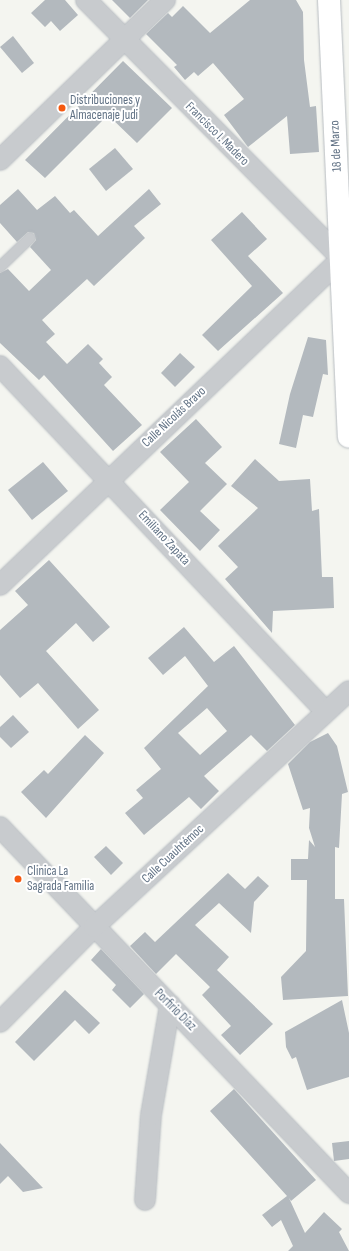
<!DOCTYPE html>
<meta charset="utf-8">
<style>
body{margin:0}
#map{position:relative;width:349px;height:1251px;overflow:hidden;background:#f4f5f0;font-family:"Sofia Sans Condensed",sans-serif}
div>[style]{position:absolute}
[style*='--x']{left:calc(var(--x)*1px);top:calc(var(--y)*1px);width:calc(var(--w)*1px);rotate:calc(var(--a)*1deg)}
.building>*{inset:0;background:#b3b9be}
.roads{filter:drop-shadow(0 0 1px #b7bcc1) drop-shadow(0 0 1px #b7bcc1)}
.lane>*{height:10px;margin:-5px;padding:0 5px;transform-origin:5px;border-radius:5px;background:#c8cbce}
.street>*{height:20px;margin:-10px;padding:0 10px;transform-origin:10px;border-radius:10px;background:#c8cbce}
.secondary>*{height:22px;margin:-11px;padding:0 11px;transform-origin:11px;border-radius:11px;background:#fff}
.dots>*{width:11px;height:11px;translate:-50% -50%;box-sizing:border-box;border:2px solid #fff;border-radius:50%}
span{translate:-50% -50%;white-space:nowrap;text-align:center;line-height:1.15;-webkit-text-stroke:4px #fff;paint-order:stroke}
.poi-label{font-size:13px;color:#607184}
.left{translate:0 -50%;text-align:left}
.street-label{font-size:13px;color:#607184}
</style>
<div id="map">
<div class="building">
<div style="clip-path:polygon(45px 0,65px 0,78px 15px,60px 31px,51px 21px,45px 27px,31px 13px)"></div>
<div style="clip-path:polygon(112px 0,148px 0,130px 18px)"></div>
<div style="clip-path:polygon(250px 0,296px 0,303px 12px,304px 60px,310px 107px,316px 106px,319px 152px,290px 154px,287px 116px,248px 147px,224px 115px,244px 99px,213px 63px,198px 76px,194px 72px,185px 80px,174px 67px,177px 65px,146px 34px,168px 13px,172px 17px,183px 6px,210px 33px)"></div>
<div style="clip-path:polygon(13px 36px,34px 63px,22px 73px,0 47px)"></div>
<div style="clip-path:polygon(123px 61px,172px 108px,137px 143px,108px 115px,45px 178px,25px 160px)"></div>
<div style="clip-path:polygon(115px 148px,133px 169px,106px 191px,89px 169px)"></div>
<div style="clip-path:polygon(18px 189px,37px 210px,55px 196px,70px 213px,74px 210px,98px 236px,149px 189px,161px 204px,134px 226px,145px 238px,94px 286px,87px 279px,42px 320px,55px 334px,46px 342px,67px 364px,88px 344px,103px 359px,99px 363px,112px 377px,104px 385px,142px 425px,113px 451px,44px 375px,39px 380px,0 343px,0 273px,8px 269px,29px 291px,51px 270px,30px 247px,36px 240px,34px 233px,28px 232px,17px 242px,0 223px,0 205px)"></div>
<div style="clip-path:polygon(242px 212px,267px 239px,248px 256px,283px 293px,218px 351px,202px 335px,252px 286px,211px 240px)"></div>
<div style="clip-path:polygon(308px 337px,326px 340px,328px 375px,323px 374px,313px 417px,303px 415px,296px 448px,279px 444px,290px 394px)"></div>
<div style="clip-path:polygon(180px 353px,195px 367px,175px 387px,161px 373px)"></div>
<div style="clip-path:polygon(196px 419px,222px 447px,205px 463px,227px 484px,200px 511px,220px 530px,200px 551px,160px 510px,189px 482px,160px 452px)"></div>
<div style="clip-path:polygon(255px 459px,279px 481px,310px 479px,312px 511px,319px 509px,322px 577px,333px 577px,334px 608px,273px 611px,272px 633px,225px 579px,238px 567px,218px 546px,258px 508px,231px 486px)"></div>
<div style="clip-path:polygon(43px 462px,68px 491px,32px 520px,8px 490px)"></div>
<div style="clip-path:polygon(49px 560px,110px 627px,93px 642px,76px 623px,46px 651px,99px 710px,78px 729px,38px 683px,20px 698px,0 675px,0 630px,28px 605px,15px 591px)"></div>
<div style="clip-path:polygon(evenodd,184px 627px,214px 662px,234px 646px,295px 725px,267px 751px,251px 735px,204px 776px,219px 791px,201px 809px,189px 797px,144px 835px,125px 813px,143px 798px,136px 790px,161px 769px,144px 748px,208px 686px,185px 656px,163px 675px,148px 658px,184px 627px,207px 708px,227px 731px,200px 755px,178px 733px,207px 708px)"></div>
<div style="clip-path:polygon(13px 715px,29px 732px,11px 748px,0 737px,0 727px)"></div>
<div style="clip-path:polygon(328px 733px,337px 746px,348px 792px,342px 794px,339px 848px,335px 847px,335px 899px,344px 899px,348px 996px,283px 1000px,281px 977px,306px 951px,307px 880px,291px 880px,291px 859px,308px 859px,309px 840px,315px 847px,309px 828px,310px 808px,303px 810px,288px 764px,310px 742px)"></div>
<div style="clip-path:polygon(85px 735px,104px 753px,46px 818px,21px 792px,44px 770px,48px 774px)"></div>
<div style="clip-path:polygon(106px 846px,123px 863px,111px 875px,94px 857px)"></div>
<div style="clip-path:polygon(228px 873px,245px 889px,258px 876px,269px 886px,254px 902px,251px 933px,219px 903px,195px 925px,229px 957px,217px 970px,273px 1024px,240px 1055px,221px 1035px,231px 1026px,202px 995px,210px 987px,176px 954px,156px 974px,130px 946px,145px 932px,155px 942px)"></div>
<div style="clip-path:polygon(101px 949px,144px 994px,130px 1008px,112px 990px,116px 985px,91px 960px)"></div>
<div style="clip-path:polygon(65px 990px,100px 1023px,89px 1034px,75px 1020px,34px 1061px,15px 1042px)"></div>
<div style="clip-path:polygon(342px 1000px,349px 1033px,349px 1077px,307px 1090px,296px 1057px,292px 1059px,286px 1047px,285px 1032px)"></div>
<div style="clip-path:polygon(234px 1089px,316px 1180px,291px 1201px,289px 1198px,305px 1233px,324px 1212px,342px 1229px,339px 1232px,349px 1251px,288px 1251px,293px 1246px,281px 1220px,272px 1227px,262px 1215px,287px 1196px,210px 1111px)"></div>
<div style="clip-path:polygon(349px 1141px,349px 1159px,334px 1161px,332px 1143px)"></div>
<div style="clip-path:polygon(0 1143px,43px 1188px,23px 1192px,8px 1176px,0 1184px)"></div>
</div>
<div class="roads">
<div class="lane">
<div style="--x:0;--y:267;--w:42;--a:-44"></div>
</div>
<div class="street">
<div style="--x:86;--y:0;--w:373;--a:45.3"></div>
<div style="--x:0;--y:160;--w:230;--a:-44.1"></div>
<div style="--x:0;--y:366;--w:475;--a:46.7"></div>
<div style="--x:0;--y:585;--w:483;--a:-43.7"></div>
<div style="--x:0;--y:827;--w:506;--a:46.36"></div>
<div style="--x:0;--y:1022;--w:134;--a:-45.3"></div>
<div style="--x:94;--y:927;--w:347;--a:-42.8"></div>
<div style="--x:145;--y:1200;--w:85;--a:-86"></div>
<div style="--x:151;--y:1115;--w:112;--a:-80.2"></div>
</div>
<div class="secondary">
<div style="--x:329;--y:0;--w:437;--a:87.4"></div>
</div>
</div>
<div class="dots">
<div style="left:62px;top:108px;background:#f55910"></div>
<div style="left:18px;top:879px;background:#f55910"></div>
</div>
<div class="poi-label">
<span class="left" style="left:70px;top:108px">Distribuciones y<br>Almacenaje Judi</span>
<span class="left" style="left:27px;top:879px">Clinica La<br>Sagrada Familia</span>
</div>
<div class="street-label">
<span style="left:217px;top:134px;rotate:45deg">Francisco I. Madero</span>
<span style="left:336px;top:146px;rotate:-93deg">18 de Marzo</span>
<span style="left:174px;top:417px;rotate:-43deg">Calle Nicolás Bravo</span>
<span style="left:164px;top:538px;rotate:47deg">Emiliano Zapata</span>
<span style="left:173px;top:854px;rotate:-43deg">Calle Cuauhtémoc</span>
<span style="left:175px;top:1010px;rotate:45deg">Porfirio Díaz</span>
</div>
</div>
